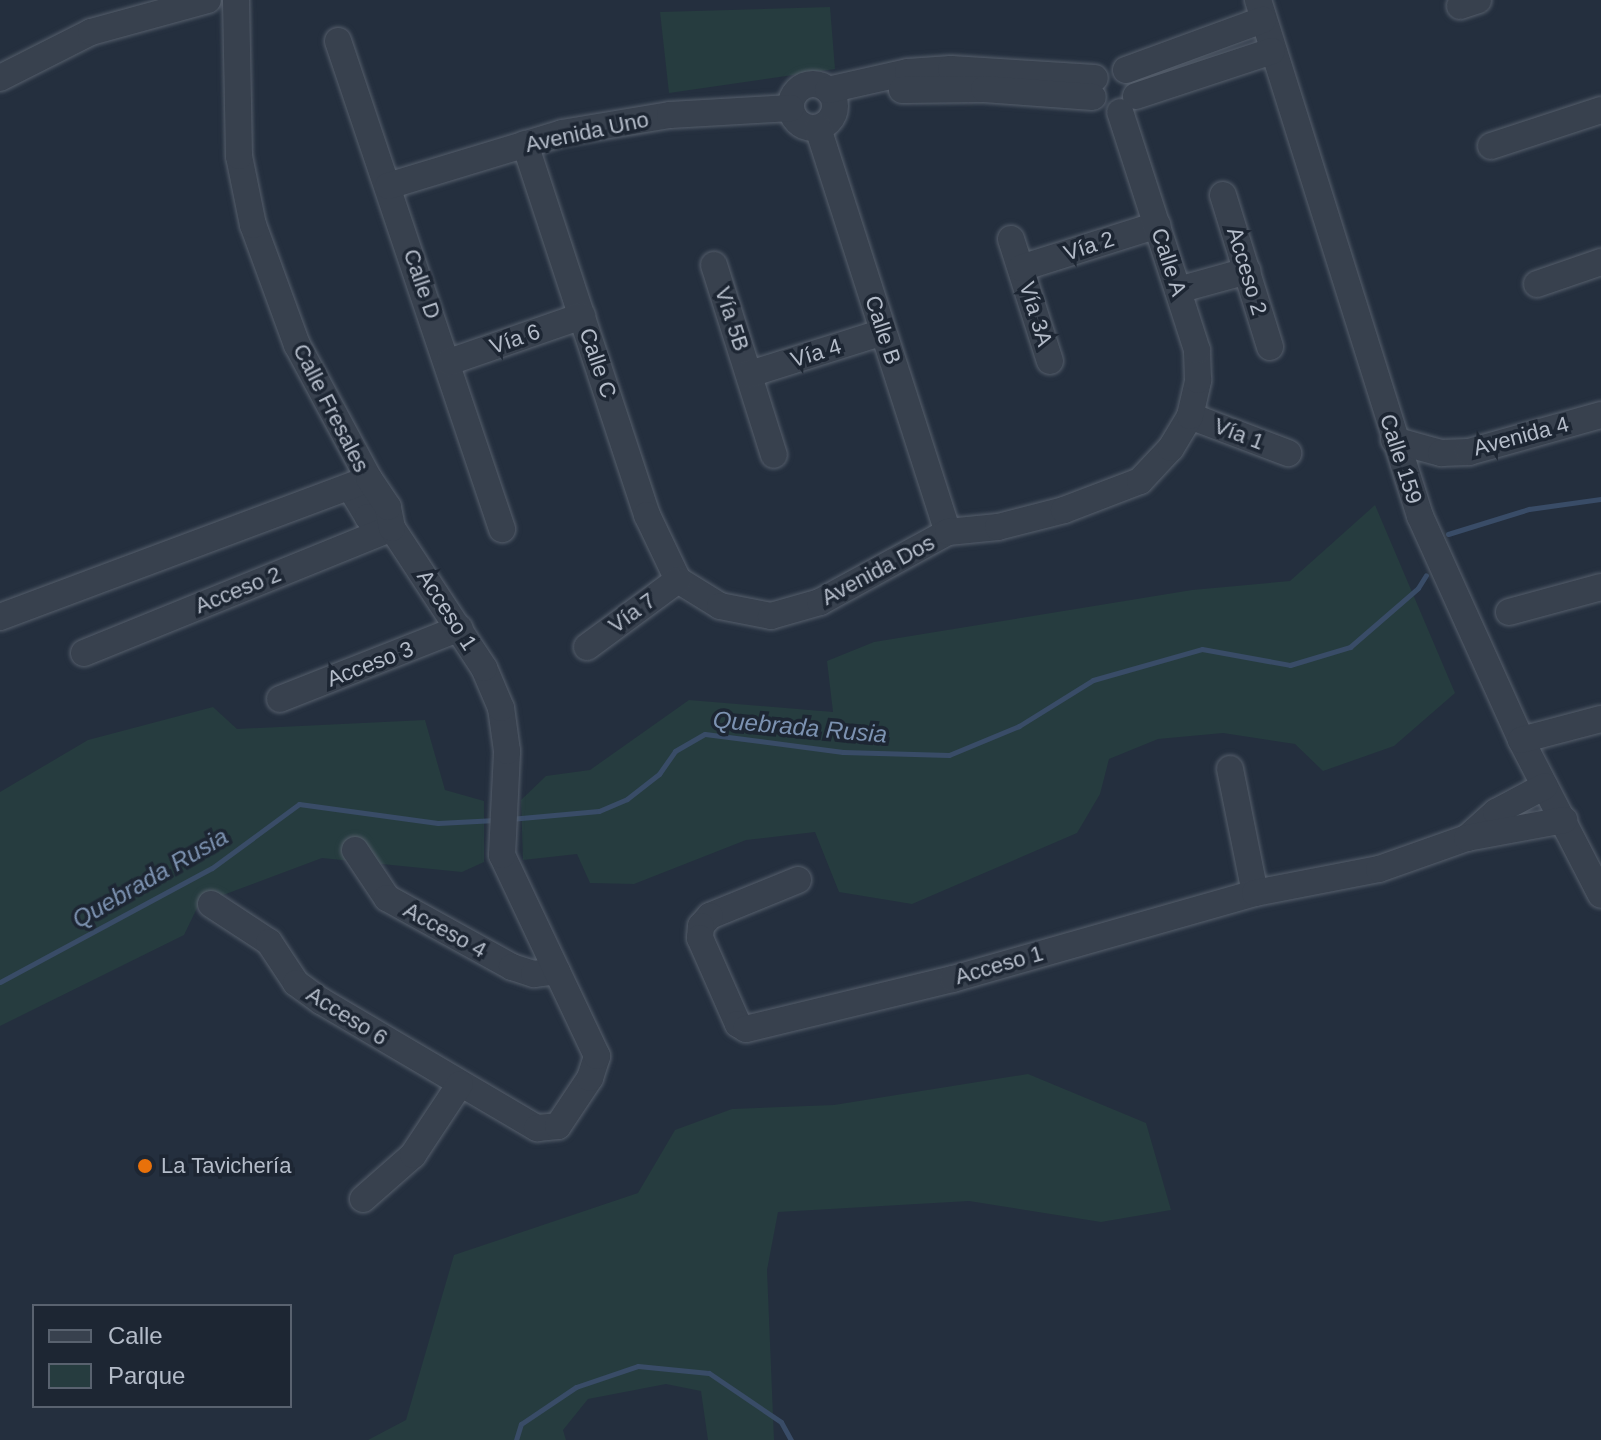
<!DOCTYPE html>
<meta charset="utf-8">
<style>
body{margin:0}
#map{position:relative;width:1601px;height:1440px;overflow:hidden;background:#242f3e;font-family:Arial,sans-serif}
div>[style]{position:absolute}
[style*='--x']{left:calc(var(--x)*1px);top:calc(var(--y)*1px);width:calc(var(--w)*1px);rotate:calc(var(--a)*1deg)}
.green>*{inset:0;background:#263c3f}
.stream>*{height:5px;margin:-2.5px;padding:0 2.5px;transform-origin:2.5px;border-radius:2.5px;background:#394c67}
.roads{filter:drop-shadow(0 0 2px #565f6c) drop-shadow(0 0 2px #565f6c)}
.minor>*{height:26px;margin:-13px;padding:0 13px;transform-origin:13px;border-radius:13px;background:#38414e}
.minor>.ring{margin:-13px;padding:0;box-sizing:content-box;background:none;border:26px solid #38414e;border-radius:50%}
.dots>*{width:22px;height:22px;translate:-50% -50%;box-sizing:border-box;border:4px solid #1d2633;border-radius:50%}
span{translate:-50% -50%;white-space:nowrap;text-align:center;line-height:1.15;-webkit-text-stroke:7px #1d2633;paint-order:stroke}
.street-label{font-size:22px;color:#b4bcc9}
.poi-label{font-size:22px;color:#b4bcc9}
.left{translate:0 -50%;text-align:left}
.water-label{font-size:24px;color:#7c92b1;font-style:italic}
.legend{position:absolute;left:32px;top:1304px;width:260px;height:104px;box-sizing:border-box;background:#1d2633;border:2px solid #59626f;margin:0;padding:10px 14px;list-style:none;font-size:24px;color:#b4bcc9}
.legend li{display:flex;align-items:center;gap:16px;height:40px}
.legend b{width:40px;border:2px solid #59626f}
</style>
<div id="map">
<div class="green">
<div style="clip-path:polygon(830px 7px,835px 69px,669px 93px,660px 12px)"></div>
<div style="clip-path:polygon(1375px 505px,1455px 693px,1394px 746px,1323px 771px,1295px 744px,1223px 733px,1158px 739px,1109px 759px,1100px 794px,1077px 833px,912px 904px,839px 892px,815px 832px,746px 840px,634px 884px,590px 883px,577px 854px,523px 860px,521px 800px,546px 776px,590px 770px,689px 700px,833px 712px,827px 661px,874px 642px,1192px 590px,1290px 581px)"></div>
<div style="clip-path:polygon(213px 707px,237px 729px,425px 720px,445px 790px,484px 801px,484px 862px,462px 872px,322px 858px,199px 904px,184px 935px,0 1026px,0 792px,88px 740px)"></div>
<div style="clip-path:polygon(1028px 1074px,1146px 1123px,1171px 1210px,1101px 1222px,969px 1201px,778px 1212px,767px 1270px,774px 1440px,708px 1440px,701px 1391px,666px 1384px,588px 1399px,563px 1430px,566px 1440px,368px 1440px,406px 1420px,454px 1255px,638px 1193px,675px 1130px,732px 1109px,834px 1105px)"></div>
</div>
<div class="stream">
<div style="--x:1448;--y:534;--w:85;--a:-17.2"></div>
<div style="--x:1529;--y:509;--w:73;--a:-7.9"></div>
<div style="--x:510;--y:819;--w:89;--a:-5.1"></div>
<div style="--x:599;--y:811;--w:30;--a:-23"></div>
<div style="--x:627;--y:799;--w:41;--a:-38"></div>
<div style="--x:659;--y:774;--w:28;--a:-55"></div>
<div style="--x:675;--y:751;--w:34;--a:-30"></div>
<div style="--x:705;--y:734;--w:139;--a:7.4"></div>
<div style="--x:843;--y:752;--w:106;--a:1.6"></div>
<div style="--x:949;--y:755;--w:76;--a:-22.5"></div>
<div style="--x:1019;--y:726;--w:87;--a:-31.9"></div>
<div style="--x:1093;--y:680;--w:113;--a:-15.9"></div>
<div style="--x:1202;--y:649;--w:89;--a:10.3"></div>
<div style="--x:1290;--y:665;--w:63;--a:-16.7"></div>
<div style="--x:1350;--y:647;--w:90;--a:-40.9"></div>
<div style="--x:1418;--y:588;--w:15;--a:-58"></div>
<div style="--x:0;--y:982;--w:241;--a:-28.3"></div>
<div style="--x:212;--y:868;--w:108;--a:-36.3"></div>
<div style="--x:299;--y:804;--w:140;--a:7.8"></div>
<div style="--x:438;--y:823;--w:58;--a:-3"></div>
<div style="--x:516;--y:1440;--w:17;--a:-73"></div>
<div style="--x:521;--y:1424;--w:66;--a:-33.9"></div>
<div style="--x:576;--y:1387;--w:65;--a:-18.7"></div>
<div style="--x:638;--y:1366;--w:71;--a:5.6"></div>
<div style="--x:709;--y:1373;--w:87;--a:34.2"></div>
<div style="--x:781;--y:1422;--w:21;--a:61"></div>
</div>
<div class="roads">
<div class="minor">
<div style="--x:1258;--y:0;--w:541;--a:72.57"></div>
<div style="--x:1420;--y:516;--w:246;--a:65.7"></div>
<div style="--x:1521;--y:740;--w:174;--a:62.7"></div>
<div style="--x:1460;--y:6;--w:19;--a:-18"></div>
<div style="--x:338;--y:41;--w:515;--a:71.42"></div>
<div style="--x:1126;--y:70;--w:146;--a:-20.1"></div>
<div style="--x:0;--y:78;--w:102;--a:-26.8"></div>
<div style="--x:91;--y:32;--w:121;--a:-15.3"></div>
<div class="ring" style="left:791px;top:84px;width:18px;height:18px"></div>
<div style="--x:828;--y:90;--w:82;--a:-12.7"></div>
<div style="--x:908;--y:72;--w:43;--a:-4"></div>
<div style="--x:951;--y:69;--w:144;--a:3.6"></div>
<div style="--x:902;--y:90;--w:82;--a:-0.7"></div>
<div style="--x:984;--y:89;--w:109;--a:4.2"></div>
<div style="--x:1136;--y:96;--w:143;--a:-18.3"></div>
<div style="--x:818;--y:128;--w:424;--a:72.2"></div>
<div style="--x:525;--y:144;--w:391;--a:71.8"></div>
<div style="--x:647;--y:515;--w:72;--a:64.5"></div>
<div style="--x:1491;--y:146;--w:116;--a:-18.1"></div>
<div style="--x:388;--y:186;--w:182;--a:-16.9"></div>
<div style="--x:562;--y:133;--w:109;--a:-9.5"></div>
<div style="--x:670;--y:115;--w:121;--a:-3.3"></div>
<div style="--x:1223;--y:195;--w:159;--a:72.8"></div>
<div style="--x:1011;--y:239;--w:128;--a:72.3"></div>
<div style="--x:714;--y:265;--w:199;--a:72.5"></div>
<div style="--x:1021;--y:268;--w:143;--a:-17.5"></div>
<div style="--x:1537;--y:284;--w:68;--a:-19"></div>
<div style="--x:1178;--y:290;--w:72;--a:-15.4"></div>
<div style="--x:449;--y:362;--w:141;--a:-19.1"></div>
<div style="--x:750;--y:374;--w:139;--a:-17.5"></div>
<div style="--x:1190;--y:416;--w:105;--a:20.7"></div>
<div style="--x:1394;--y:440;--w:49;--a:15.5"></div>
<div style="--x:1441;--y:453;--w:28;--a:-2"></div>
<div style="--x:1469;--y:452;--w:137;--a:-15.7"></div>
<div style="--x:350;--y:487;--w:35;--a:59"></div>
<div style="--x:368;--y:517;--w:26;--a:25"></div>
<div style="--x:678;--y:580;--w:49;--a:31.8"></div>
<div style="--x:720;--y:606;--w:52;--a:11.1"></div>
<div style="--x:771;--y:616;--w:51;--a:-15.9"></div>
<div style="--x:820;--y:602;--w:146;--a:-28.7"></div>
<div style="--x:948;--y:532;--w:50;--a:-5.7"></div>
<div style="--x:998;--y:527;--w:68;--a:-14.4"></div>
<div style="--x:1064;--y:510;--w:81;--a:-20.9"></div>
<div style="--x:1140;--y:481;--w:45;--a:-46.8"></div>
<div style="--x:1171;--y:448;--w:37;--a:-59"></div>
<div style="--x:1190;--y:416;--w:37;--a:-77"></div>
<div style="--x:1198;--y:380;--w:30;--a:-92"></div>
<div style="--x:1197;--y:350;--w:250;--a:-107.9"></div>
<div style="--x:1509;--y:612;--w:95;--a:-15.2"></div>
<div style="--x:0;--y:617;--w:394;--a:-20.5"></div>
<div style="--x:369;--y:479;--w:152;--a:-118.2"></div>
<div style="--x:297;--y:345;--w:128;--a:-110.1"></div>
<div style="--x:253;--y:225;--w:70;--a:-101.5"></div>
<div style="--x:239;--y:156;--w:156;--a:-91.1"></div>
<div style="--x:587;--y:647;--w:113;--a:-36.4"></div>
<div style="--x:84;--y:653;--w:332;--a:-22.1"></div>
<div style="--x:280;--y:699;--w:193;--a:-21.5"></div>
<div style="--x:1521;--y:740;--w:83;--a:-14.7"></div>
<div style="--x:1230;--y:769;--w:126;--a:78.6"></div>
<div style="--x:1467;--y:838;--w:39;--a:-42"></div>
<div style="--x:1496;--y:812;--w:55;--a:-28"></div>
<div style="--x:355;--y:850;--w:58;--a:56.3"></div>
<div style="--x:387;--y:898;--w:143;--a:28.9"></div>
<div style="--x:512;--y:967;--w:23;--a:18"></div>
<div style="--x:534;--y:974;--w:23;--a:-7"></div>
<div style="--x:798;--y:880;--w:95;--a:157.8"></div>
<div style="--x:710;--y:916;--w:13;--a:132"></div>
<div style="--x:701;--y:926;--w:12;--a:95"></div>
<div style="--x:700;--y:938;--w:94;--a:66.2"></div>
<div style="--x:738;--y:1024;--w:9;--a:32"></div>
<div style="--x:746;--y:1029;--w:213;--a:-13.6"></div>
<div style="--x:953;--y:979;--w:314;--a:-15.9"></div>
<div style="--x:1255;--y:893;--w:126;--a:-11"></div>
<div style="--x:1379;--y:869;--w:93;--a:-19.4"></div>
<div style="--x:1467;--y:838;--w:99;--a:-10.5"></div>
<div style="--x:211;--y:904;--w:69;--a:33.2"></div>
<div style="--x:269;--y:942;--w:49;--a:56.6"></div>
<div style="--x:296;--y:983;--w:31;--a:36"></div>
<div style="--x:321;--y:1001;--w:251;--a:30.5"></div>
<div style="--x:537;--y:1128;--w:21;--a:-5"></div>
<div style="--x:558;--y:1126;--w:58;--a:-56.3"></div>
<div style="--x:590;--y:1078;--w:23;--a:-72"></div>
<div style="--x:597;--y:1056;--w:222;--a:-115.3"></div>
<div style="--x:502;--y:855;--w:104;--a:-87.2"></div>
<div style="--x:507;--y:751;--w:43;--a:-97.9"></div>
<div style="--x:501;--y:708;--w:43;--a:-113"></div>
<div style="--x:484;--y:668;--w:168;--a:-123.3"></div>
<div style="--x:392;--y:528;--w:21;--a:-101"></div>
<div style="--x:388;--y:507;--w:34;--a:-124"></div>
<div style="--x:363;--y:1199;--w:67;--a:-41.3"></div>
<div style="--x:413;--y:1155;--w:85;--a:-56.5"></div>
</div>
</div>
<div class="dots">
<div style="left:145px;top:1166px;background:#e8710a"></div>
</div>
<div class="street-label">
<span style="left:587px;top:132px;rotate:-12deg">Avenida Uno</span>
<span style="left:1089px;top:246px;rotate:-18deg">Vía 2</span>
<span style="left:1169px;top:262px;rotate:72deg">Calle A</span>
<span style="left:1247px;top:271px;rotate:73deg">Acceso 2</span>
<span style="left:422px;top:284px;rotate:71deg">Calle D</span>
<span style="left:1036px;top:314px;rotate:73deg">Vía 3A</span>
<span style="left:732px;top:319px;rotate:72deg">Vía 5B</span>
<span style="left:883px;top:330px;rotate:72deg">Calle B</span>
<span style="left:515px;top:339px;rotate:-19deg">Vía 6</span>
<span style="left:816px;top:353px;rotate:-17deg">Vía 4</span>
<span style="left:598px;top:363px;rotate:71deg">Calle C</span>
<span style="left:331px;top:408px;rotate:63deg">Calle Fresales</span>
<span style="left:1239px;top:434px;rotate:21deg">Vía 1</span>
<span style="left:1521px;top:436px;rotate:-15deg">Avenida 4</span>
<span style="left:1401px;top:459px;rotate:72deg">Calle 159</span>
<span style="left:878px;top:570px;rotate:-28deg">Avenida Dos</span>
<span style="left:238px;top:590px;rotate:-22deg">Acceso 2</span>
<span style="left:447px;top:610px;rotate:57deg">Acceso 1</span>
<span style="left:632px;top:613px;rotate:-36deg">Vía 7</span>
<span style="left:370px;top:664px;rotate:-21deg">Acceso 3</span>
<span style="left:445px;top:930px;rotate:29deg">Acceso 4</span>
<span style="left:999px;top:965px;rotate:-16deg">Acceso 1</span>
<span style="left:347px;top:1016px;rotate:32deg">Acceso 6</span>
</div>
<div class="poi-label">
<span class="left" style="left:161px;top:1166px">La Tavichería</span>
</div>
<div class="water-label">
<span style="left:800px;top:727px;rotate:5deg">Quebrada Rusia</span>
<span style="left:150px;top:878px;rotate:-30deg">Quebrada Rusia</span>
</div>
<ul class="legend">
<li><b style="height:10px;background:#38414e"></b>Calle</li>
<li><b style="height:22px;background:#263c3f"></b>Parque</li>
</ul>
</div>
